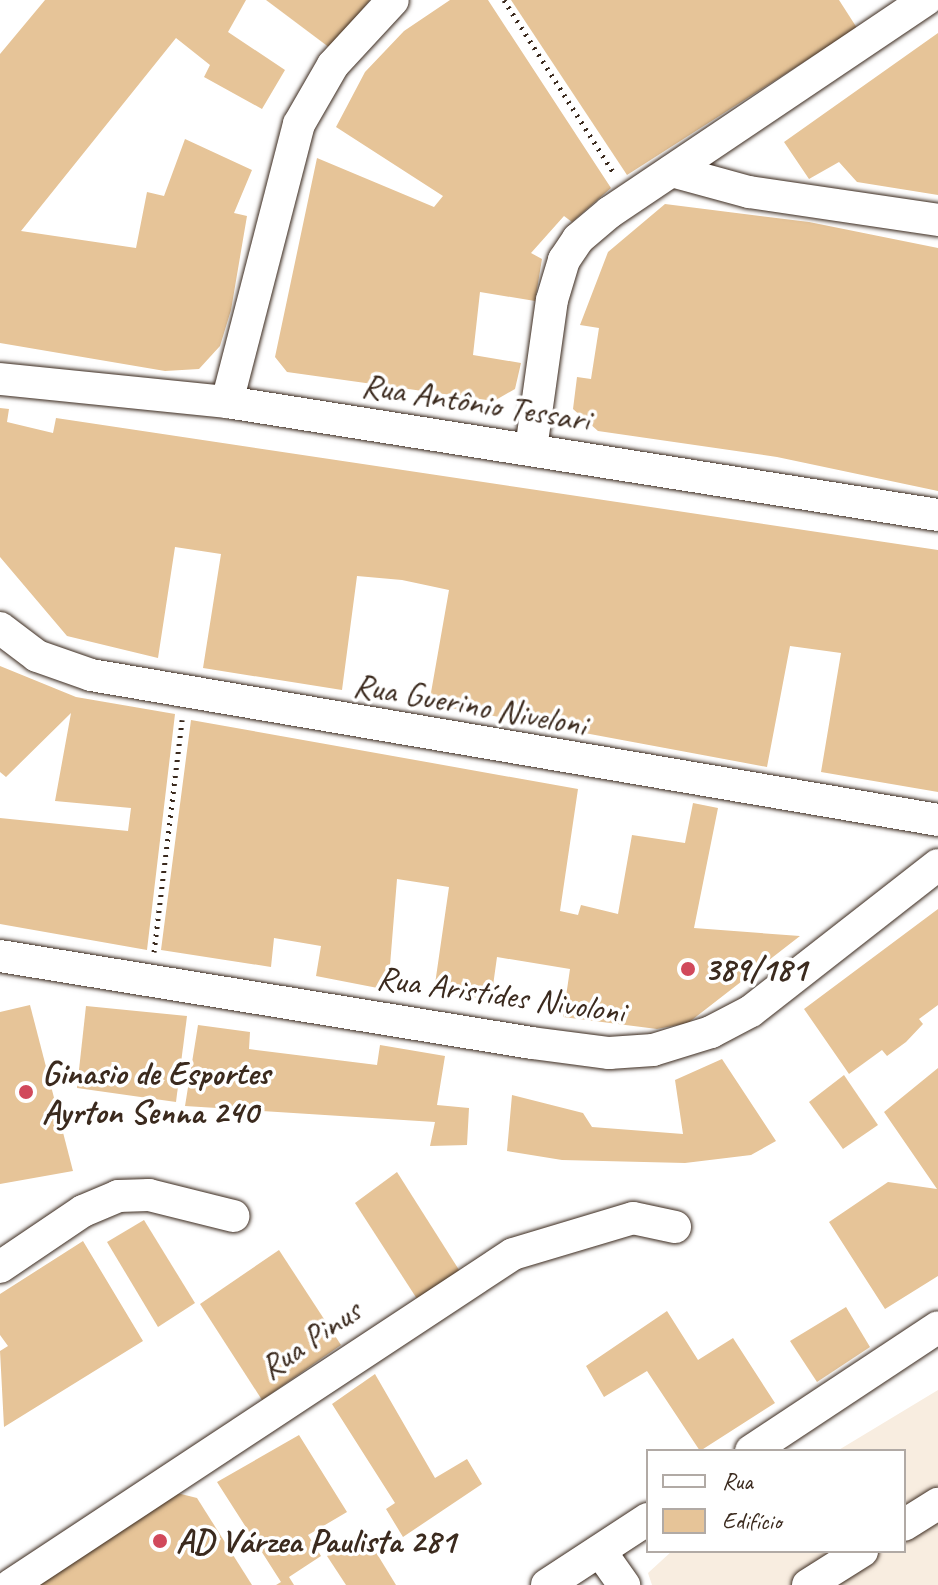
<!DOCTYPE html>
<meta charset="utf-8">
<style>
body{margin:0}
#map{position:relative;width:938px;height:1585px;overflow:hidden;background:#fff;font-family:Caveat,sans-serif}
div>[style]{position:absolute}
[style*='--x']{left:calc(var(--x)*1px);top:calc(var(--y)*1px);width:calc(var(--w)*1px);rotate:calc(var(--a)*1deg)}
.built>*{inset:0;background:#f8ede0}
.building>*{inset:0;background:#e6c498}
.path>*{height:5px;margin-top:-2.5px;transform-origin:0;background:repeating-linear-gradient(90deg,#3b2a1e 0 2px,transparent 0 8px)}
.roads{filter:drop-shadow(0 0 2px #3b2a1e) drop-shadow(0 0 2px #3b2a1e)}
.minor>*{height:32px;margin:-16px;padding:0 16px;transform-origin:16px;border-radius:16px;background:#fff}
.dots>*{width:22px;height:22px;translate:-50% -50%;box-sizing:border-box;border:4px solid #fff;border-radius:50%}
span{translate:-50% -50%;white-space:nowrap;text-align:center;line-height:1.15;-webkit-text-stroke:7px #fff;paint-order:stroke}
.street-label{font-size:34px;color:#3b2a1e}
.poi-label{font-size:34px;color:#3b2a1e;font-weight:700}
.left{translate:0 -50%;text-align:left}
.legend{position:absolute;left:646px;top:1449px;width:260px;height:104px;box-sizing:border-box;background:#fff;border:2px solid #b1aaa5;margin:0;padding:10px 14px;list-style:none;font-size:24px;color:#3b2a1e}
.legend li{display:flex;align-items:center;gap:16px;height:40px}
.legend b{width:40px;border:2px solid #b1aaa5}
</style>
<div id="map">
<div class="built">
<div style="clip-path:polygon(938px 1390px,938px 1585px,652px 1585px,648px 1573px,672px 1551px,904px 1551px,904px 1451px,837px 1451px)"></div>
</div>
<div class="building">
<div style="clip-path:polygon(45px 0,246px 0,228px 32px,285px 70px,262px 109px,204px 77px,210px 65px,176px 38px,21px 231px,136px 248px,147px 192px,164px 196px,185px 139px,252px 170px,234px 213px,247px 216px,231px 310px,220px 346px,199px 369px,165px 371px,0 343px,0 54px)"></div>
<div style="clip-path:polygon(266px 0,370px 0,330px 48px)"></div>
<div style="clip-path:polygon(450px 0,488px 0,611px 188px,572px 222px,564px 216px,531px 253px,542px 259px,535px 301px,480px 292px,473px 355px,521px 363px,515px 389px,494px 401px,287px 372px,275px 357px,317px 158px,434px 207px,443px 196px,336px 127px,365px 72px,404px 31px)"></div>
<div style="clip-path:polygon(511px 0,839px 0,857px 28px,627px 175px)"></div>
<div style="clip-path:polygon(938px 33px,938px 195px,857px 182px,839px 162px,809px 179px,784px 142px)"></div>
<div style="clip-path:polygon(665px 204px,809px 222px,938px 248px,938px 491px,777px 457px,598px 431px,573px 409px,577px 377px,591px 379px,599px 328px,580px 325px,608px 252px)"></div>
<div style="clip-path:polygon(0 408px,9px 409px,7px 422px,53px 433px,56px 418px,938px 550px,938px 792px,821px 772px,841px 653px,790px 646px,767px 767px,429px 704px,449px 590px,402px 580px,357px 576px,342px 690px,203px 668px,221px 554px,175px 547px,158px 658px,67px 636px,0 557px)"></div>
<div style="clip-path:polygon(0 666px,76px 697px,175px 714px,147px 950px,0 924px,0 818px,128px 831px,131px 808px,55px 801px,71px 713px,6px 777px,0 772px)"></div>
<div style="clip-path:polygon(191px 720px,578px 789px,560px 911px,578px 915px,581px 905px,618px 914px,632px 835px,685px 843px,693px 803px,718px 808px,694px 928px,800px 936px,688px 1023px,657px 1029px,563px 1017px,570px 969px,497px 957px,491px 1000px,434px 991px,449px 887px,397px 879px,388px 990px,316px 976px,321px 946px,274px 938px,271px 967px,161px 950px)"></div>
<div style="clip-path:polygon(938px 909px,938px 1005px,919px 1019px,923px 1024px,906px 1042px,887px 1056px,882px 1050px,849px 1074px,804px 1009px)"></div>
<div style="clip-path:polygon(30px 1005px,73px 1171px,0 1184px,0 1012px)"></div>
<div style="clip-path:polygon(86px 1006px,187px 1016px,176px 1102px,77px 1088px)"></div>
<div style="clip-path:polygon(198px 1025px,250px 1032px,249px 1049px,377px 1065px,380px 1045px,445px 1056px,437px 1105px,469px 1108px,467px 1145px,430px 1146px,435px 1122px,185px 1106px)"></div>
<div style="clip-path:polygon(722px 1059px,776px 1141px,751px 1155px,685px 1163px,562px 1160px,507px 1151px,512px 1095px,583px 1113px,592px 1127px,683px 1134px,675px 1080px)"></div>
<div style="clip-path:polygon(938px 1068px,938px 1276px,885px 1309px,829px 1222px,888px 1182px,937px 1189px,884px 1112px)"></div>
<div style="clip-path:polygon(844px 1075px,878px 1125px,843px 1149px,809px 1102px)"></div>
<div style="clip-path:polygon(397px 1172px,461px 1273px,419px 1302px,355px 1203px)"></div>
<div style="clip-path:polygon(144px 1220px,195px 1303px,158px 1327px,107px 1242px)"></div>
<div style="clip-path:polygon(83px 1241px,143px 1341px,4px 1427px,0 1351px,8px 1346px,0 1335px,0 1294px)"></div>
<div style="clip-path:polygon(279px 1250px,341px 1345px,262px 1400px,200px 1304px)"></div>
<div style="clip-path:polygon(846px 1307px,870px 1347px,817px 1382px,790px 1341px)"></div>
<div style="clip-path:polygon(667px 1311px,698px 1360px,733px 1338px,775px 1403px,700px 1451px,647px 1371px,604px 1397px,586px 1366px)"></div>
<div style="clip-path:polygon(375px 1374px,435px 1478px,467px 1459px,482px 1484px,403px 1537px,386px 1509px,395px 1503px,332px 1404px)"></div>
<div style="clip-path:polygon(299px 1435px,347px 1512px,308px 1535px,321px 1556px,289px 1577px,294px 1585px,276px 1585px,281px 1582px,217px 1482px)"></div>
<div style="clip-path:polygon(169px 1491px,197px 1498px,252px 1585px,34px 1585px)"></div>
<div style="clip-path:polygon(363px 1531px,396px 1585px,346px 1585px,327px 1556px)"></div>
</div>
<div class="path">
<div style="--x:504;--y:0;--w:207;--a:57.6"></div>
<div style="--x:154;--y:952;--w:234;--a:-83.1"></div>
</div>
<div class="roads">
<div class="minor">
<div style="--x:672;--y:171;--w:80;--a:15.3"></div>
<div style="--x:749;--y:192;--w:191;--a:8.4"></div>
<div style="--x:0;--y:379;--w:228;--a:5.8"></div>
<div style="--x:227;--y:402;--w:720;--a:9.03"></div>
<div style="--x:227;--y:402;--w:287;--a:-75.5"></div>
<div style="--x:299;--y:124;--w:68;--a:-60"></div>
<div style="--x:333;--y:65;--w:88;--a:-47.3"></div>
<div style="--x:531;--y:449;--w:150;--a:-82"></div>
<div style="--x:552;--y:300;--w:42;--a:-73.3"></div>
<div style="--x:564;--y:260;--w:25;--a:-56"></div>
<div style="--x:578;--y:239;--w:42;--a:-40.2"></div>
<div style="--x:610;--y:212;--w:381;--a:-33.9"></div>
<div style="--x:0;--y:628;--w:46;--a:37.1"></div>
<div style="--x:37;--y:656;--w:57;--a:19.4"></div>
<div style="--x:91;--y:675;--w:859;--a:9.71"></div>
<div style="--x:0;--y:956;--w:539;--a:9.29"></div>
<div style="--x:532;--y:1043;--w:78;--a:7.4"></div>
<div style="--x:609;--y:1053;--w:44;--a:-3.9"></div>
<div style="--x:653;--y:1050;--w:61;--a:-17.2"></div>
<div style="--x:711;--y:1032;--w:45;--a:-27.7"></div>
<div style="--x:751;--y:1011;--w:237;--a:-38"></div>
<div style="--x:0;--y:1267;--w:100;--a:-34"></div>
<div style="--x:83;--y:1211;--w:38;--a:-23"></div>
<div style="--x:118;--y:1196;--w:31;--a:-2"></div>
<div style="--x:149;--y:1195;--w:87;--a:14"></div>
<div style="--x:751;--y:1451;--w:224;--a:-33.5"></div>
<div style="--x:904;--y:1525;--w:40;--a:-32"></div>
<div style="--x:600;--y:1551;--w:42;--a:54.8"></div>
<div style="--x:11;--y:1585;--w:601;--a:-33.4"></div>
<div style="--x:513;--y:1254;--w:125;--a:-16.7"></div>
<div style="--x:633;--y:1218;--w:43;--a:12.1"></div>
<div style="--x:547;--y:1585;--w:121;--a:-33.2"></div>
<div style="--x:808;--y:1585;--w:64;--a:-32.2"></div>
</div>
</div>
<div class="dots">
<div style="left:688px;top:969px;background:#d1495b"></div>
<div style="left:26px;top:1092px;background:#d1495b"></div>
<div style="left:160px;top:1541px;background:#d1495b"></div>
</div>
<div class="street-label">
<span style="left:476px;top:402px;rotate:9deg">Rua Antônio Tessari</span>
<span style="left:470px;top:704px;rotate:10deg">Rua Guerino Niveloni</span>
<span style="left:501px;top:994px;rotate:8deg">Rua Aristídes Nivoloni</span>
<span style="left:310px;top:1339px;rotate:-34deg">Rua Pinus</span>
</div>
<div class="poi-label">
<span class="left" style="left:704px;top:969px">389/181</span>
<span class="left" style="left:42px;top:1092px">Ginasio de Esportes<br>Ayrton Senna 240</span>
<span class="left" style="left:176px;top:1541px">AD Várzea Paulista 281</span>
</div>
<ul class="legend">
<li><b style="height:10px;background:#fff"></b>Rua</li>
<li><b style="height:22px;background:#e6c498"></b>Edifício</li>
</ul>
</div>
